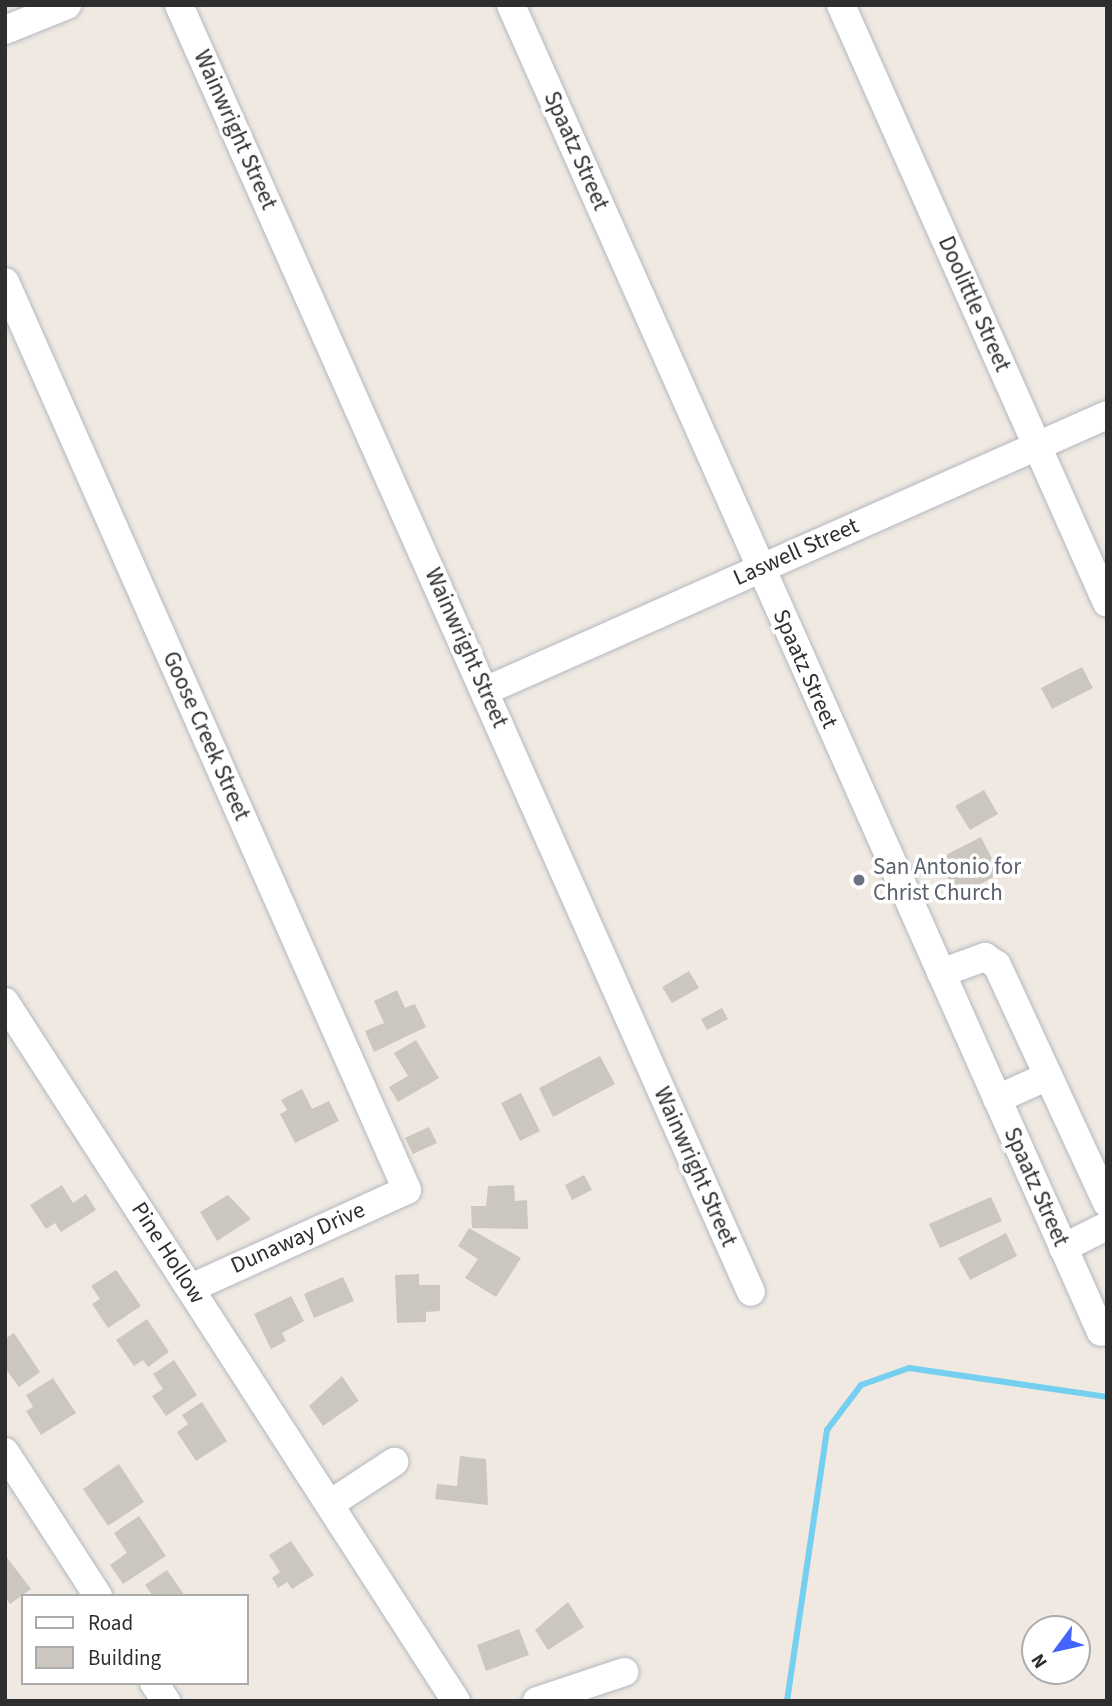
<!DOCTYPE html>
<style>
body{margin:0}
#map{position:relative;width:1112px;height:1706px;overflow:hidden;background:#efe9e1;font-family:"Source Sans 3",sans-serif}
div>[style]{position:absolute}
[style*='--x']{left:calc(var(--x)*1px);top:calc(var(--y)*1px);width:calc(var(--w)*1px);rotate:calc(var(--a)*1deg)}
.stream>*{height:6px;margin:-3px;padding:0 3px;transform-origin:3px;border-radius:3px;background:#75cff0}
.building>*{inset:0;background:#cbc7bf}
.roads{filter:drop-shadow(0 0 2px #b4b7c1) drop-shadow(0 0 2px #b4b7c1)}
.minor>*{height:28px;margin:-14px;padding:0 14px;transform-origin:14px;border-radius:14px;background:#fff}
.dots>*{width:19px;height:19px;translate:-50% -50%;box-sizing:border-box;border:4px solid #fff;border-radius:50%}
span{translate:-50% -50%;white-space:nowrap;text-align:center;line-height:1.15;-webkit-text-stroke:7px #fff;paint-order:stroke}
.street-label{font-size:23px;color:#2e2e2e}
.worship-label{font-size:23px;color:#5b616d}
.left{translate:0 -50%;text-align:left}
.frame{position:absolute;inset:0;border:7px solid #2e2e2e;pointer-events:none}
.legend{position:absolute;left:21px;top:1594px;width:228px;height:91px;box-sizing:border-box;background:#fff;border:2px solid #ababab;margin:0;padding:9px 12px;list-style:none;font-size:21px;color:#2e2e2e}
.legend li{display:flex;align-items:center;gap:14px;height:35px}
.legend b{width:35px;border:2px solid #ababab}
.north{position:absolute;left:1021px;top:1615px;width:70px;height:70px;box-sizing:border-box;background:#fff;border:2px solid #ababab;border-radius:50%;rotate:237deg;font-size:19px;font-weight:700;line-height:28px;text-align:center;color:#2e2e2e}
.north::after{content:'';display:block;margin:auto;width:24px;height:32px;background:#4264fb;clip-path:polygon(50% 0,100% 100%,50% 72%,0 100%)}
</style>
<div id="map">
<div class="stream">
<div style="--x:787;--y:1701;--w:274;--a:-81.6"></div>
<div style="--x:827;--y:1430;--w:56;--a:-52.9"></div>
<div style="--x:861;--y:1385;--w:51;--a:-19.5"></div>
<div style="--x:909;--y:1368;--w:200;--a:8.3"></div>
</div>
<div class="building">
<div style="clip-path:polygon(1082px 667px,1093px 688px,1052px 709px,1041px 688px)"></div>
<div style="clip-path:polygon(984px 790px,998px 814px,970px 830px,955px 806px)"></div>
<div style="clip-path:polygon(981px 837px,1000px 874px,957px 896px,938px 859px)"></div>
<div style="clip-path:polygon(689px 971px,699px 988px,672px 1003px,662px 987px)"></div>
<div style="clip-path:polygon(397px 990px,405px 1008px,415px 1004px,426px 1027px,374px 1052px,365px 1031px,384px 1023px,374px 1001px)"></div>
<div style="clip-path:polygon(722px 1008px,728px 1019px,707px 1030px,701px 1019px)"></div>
<div style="clip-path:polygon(416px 1040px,439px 1078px,398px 1102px,389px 1087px,408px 1076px,394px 1053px)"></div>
<div style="clip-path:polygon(600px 1056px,615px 1084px,553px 1117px,539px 1088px)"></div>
<div style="clip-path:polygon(302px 1089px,312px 1109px,329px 1101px,339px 1121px,295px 1143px,280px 1114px,287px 1110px,281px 1100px)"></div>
<div style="clip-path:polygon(521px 1093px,540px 1131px,520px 1141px,501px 1103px)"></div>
<div style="clip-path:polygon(429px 1127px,437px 1143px,413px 1154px,405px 1138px)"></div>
<div style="clip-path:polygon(584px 1175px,592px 1190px,572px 1200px,565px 1185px)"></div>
<div style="clip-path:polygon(62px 1185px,73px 1203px,86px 1194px,96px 1210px,61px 1232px,55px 1223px,46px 1229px,30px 1205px)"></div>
<div style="clip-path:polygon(514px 1185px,515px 1201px,527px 1200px,528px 1229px,472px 1228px,471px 1206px,486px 1206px,488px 1186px)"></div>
<div style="clip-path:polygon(228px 1195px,251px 1219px,217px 1241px,200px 1212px)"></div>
<div style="clip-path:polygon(991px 1197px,1002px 1221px,940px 1248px,929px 1224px)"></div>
<div style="clip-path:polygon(469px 1228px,521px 1258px,496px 1297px,465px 1278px,478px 1259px,458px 1246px)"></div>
<div style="clip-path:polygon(1006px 1233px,1017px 1256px,970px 1280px,958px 1258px)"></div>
<div style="clip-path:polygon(116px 1270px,141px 1306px,108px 1328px,92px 1304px,100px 1299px,91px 1286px)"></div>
<div style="clip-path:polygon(419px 1274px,419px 1285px,440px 1285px,440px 1311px,426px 1312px,426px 1322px,397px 1323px,395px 1275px)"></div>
<div style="clip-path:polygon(343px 1277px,354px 1301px,314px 1318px,304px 1294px)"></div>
<div style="clip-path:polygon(291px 1296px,304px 1321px,282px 1333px,286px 1341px,271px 1349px,254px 1314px)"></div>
<div style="clip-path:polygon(147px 1319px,169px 1352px,148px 1367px,143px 1360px,134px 1366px,116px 1340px)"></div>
<div style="clip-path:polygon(14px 1333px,40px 1372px,19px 1387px,5px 1368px,5px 1339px)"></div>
<div style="clip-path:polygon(174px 1360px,197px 1395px,166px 1416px,152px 1396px,163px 1389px,153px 1374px)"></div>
<div style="clip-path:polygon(342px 1376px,359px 1401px,323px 1426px,309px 1406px)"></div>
<div style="clip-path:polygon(53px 1378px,76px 1413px,41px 1435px,26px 1411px,33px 1407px,26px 1395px)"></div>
<div style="clip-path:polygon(202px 1402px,227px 1441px,196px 1461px,177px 1432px,188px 1424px,182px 1415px)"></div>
<div style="clip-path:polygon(460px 1456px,486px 1459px,488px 1505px,435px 1499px,437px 1484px,457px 1486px)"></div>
<div style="clip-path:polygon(119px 1464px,144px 1502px,108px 1526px,83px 1489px)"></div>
<div style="clip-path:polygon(139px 1516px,166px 1556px,123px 1584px,110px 1565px,127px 1553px,114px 1533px)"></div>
<div style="clip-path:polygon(291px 1541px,314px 1575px,292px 1589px,287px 1582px,278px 1588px,272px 1578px,280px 1572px,269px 1555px)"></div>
<div style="clip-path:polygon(5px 1555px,31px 1589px,10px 1604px,5px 1597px)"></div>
<div style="clip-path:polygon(167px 1570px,185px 1596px,153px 1596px,145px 1585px)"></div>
<div style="clip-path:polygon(568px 1602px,584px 1627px,548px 1650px,535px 1630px)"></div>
<div style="clip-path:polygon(519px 1629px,529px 1655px,486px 1671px,477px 1645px)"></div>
</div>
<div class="roads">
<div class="minor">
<div style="--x:179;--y:5;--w:1408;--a:66.04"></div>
<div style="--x:511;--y:5;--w:1452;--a:66.03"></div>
<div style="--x:841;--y:5;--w:654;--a:66.02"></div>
<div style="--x:5;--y:30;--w:67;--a:-22"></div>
<div style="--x:5;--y:282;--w:993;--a:66.12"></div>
<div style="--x:407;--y:1190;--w:237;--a:155.6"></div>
<div style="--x:485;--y:691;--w:680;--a:-23.93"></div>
<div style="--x:941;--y:973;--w:47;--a:-20"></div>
<div style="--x:985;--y:957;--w:14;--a:34"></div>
<div style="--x:997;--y:965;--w:262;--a:65.2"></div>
<div style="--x:5;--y:1002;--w:832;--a:57.17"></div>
<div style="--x:997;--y:1099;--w:56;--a:-24.3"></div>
<div style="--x:1063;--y:1248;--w:49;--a:-26.6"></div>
<div style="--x:5;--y:1452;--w:171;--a:57.1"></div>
<div style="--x:330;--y:1504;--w:77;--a:-33.3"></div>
<div style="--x:154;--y:1683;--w:22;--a:56"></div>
<div style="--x:537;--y:1701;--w:92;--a:-18.4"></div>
</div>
</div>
<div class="dots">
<div style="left:859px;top:880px;background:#6b7280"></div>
</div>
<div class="street-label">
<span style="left:235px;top:130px;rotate:66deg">Wainwright Street</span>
<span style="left:576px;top:151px;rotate:66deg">Spaatz Street</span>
<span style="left:974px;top:304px;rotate:66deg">Doolittle Street</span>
<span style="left:796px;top:552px;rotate:-24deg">Laswell Street</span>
<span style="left:466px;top:648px;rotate:66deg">Wainwright Street</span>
<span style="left:805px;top:669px;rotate:66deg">Spaatz Street</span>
<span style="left:206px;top:736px;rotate:66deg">Goose Creek Street</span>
<span style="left:695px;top:1167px;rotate:66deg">Wainwright Street</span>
<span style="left:1036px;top:1187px;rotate:66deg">Spaatz Street</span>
<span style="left:298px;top:1238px;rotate:-24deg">Dunaway Drive</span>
<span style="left:168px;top:1253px;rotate:57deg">Pine Hollow</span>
</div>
<div class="worship-label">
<span class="left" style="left:873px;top:880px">San Antonio for<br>Christ Church</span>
</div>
<div class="frame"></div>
<ul class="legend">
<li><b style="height:9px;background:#fff"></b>Road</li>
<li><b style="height:19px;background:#cbc7bf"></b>Building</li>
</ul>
<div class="north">N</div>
</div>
